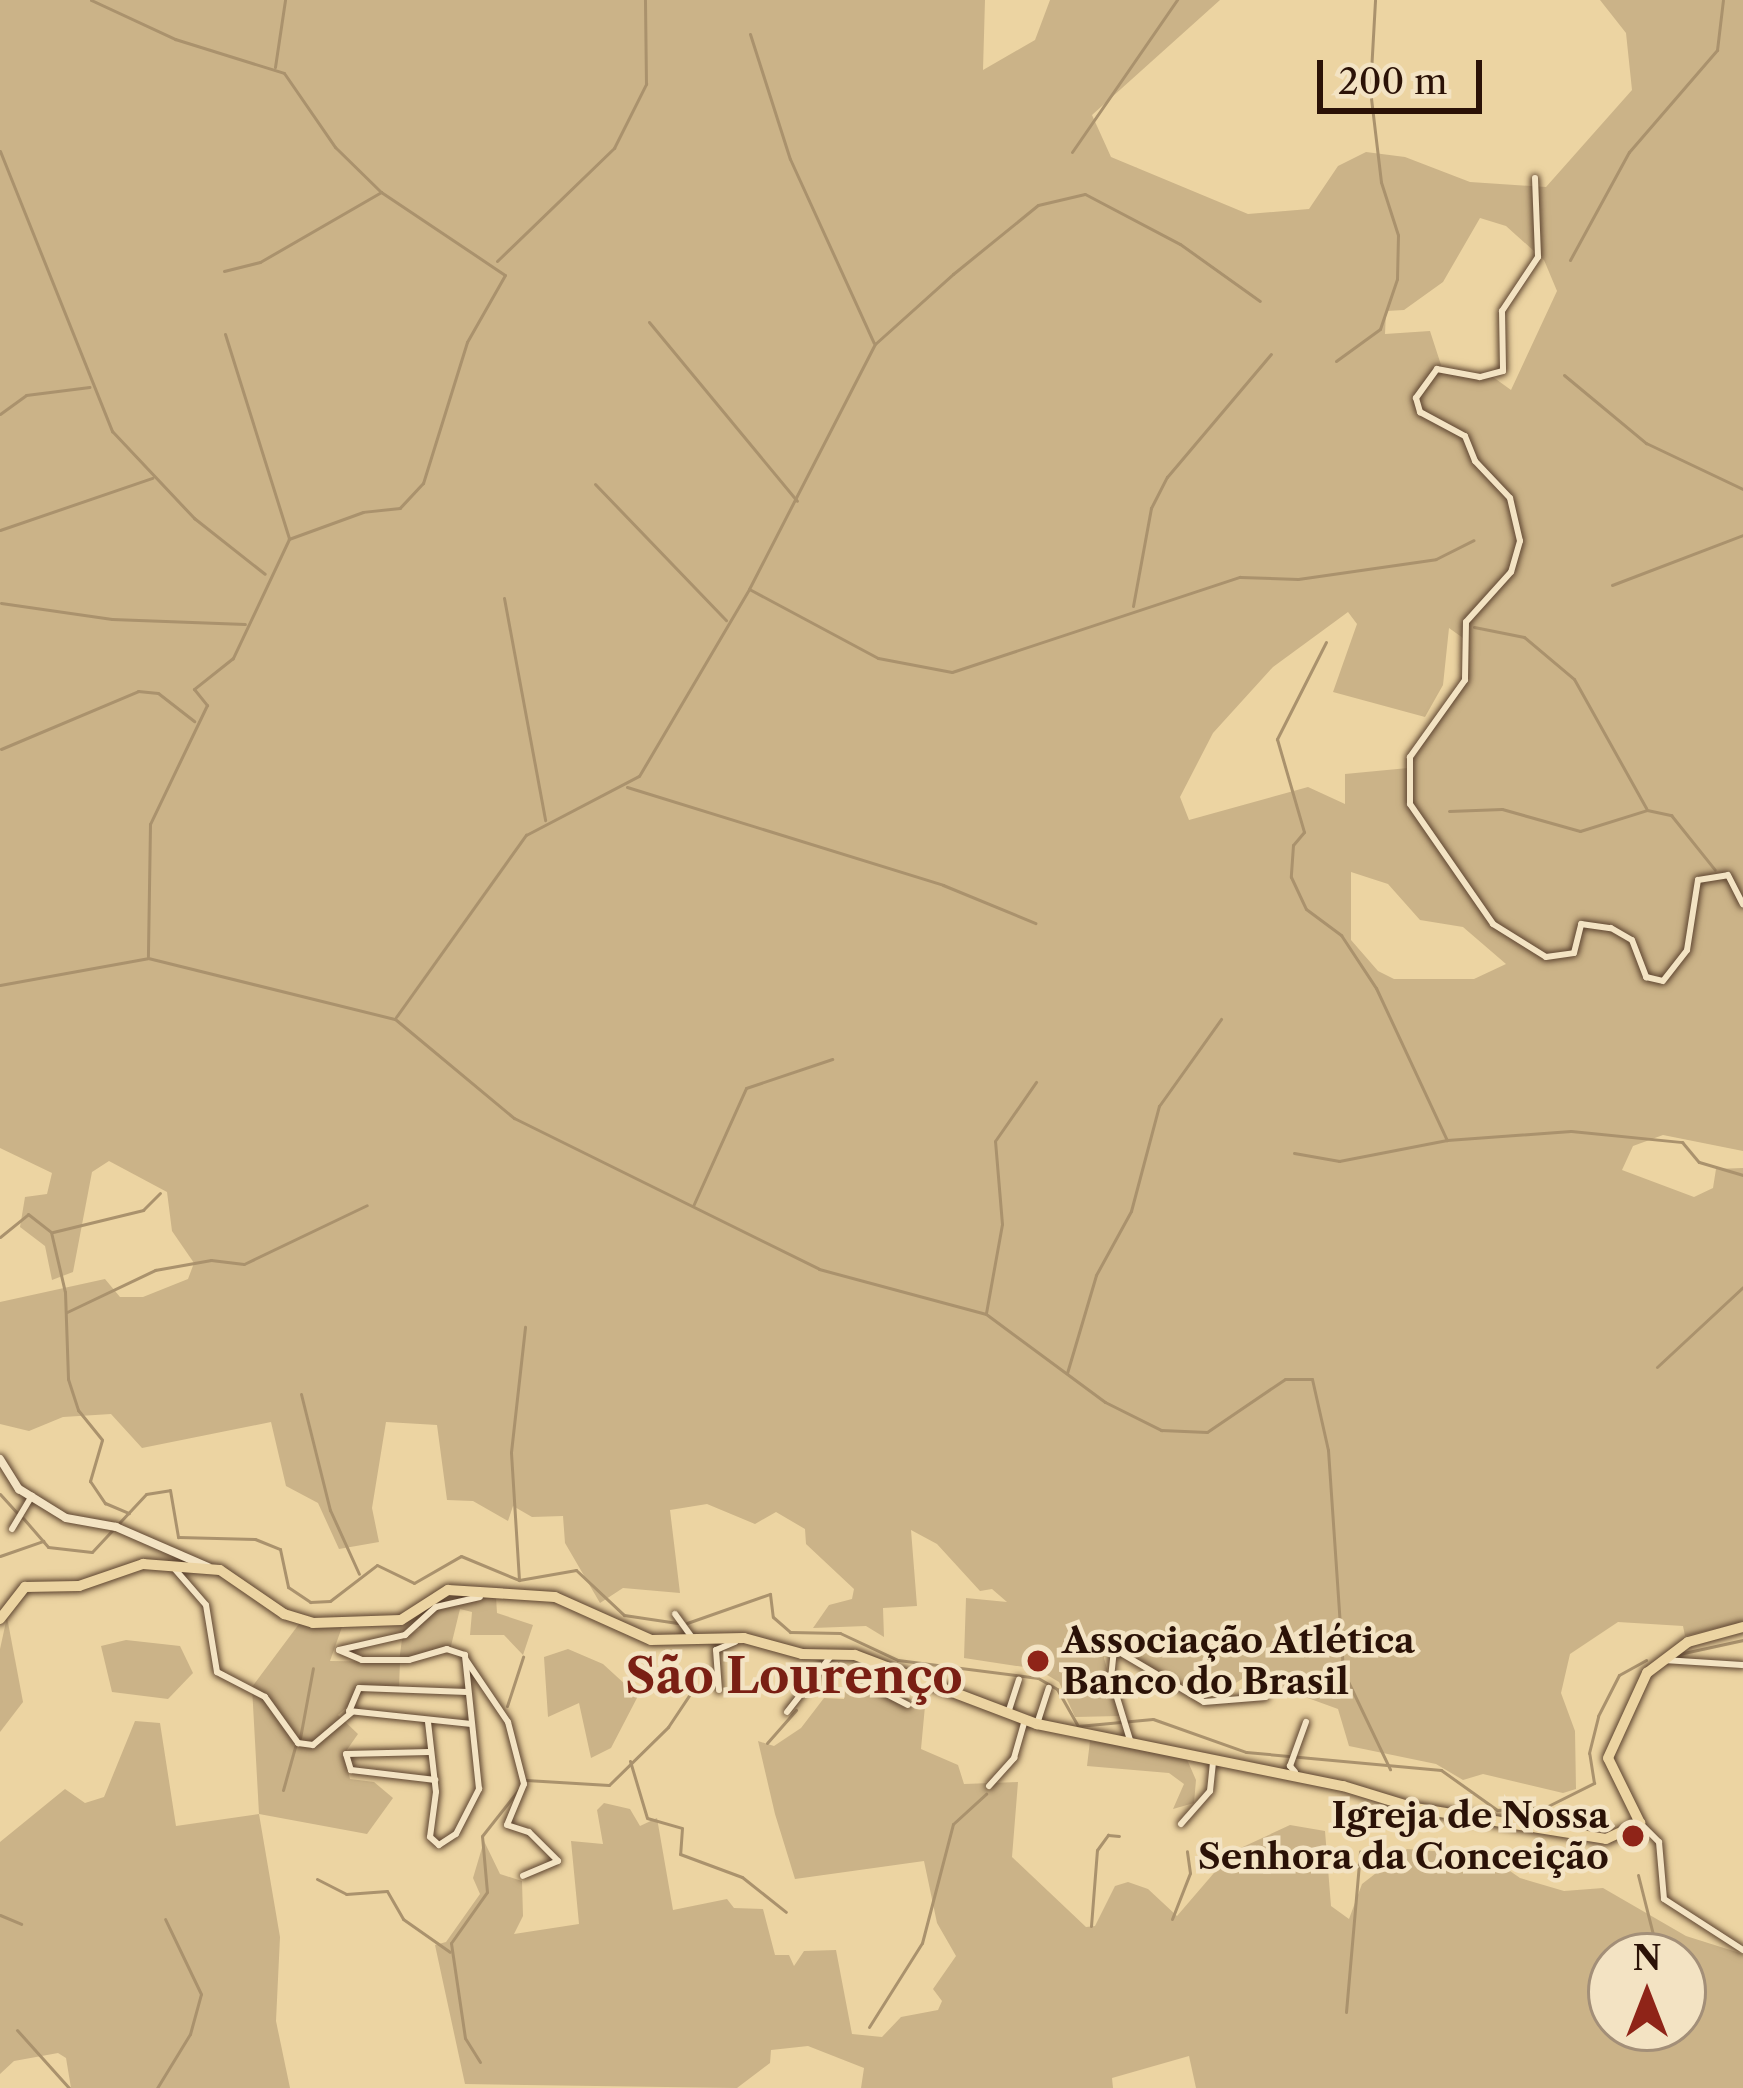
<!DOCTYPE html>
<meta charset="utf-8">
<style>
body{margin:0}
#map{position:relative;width:1743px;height:2088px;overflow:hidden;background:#ecd4a2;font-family:"Libre Caslon Text",serif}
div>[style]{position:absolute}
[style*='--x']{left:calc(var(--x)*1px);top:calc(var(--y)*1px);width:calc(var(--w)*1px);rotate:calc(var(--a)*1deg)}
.green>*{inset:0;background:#cbb388}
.stream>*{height:3px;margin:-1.5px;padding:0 1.5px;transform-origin:1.5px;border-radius:1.5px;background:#aa926d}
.roads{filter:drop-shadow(0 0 3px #5b422e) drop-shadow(0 0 3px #5b422e)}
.minor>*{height:6px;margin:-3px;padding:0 3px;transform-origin:3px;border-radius:3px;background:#f3e3c3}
.tertiary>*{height:8px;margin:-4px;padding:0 4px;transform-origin:4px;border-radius:4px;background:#f3e3c3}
.primary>*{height:10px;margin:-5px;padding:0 5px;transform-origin:5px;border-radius:5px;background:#ecd4a2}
.dots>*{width:33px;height:33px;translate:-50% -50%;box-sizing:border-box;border:6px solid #f3e3c3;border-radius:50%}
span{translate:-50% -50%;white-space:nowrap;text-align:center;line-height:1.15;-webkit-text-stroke:9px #f3e3c3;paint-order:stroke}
.poi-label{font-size:36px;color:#2b1207;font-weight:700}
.left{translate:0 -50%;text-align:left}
.right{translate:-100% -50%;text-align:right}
.district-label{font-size:48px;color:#7a1f14;font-weight:700}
.north{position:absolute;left:1587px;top:1932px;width:120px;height:120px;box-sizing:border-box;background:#f3e3c3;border:3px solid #a38f78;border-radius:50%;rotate:0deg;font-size:33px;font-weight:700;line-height:48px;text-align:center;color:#2b1207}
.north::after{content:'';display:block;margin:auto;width:42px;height:54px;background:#8f2418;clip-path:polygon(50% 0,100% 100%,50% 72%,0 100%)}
.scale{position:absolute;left:1317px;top:60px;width:165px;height:54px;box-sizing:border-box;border:6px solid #2b1207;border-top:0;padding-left:15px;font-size:36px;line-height:42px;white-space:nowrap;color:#2b1207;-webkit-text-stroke:9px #f3e3c3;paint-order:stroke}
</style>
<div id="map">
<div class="green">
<div style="clip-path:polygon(evenodd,0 0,985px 0,983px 70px,1035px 40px,1050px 0,1220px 0,1092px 115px,1111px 157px,1248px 214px,1309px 209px,1338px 166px,1366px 152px,1405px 157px,1470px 182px,1546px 187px,1632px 90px,1626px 33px,1600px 0,1743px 0,1743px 1151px,1663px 1135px,1633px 1146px,1622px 1170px,1694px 1197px,1713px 1188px,1716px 1169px,1743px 1168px,1743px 1622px,1685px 1636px,1683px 1626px,1618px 1622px,1570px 1654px,1561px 1693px,1575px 1731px,1576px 1789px,1563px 1793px,1483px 1774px,1463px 1780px,1436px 1764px,1349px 1746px,1338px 1709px,1247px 1676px,1211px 1698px,1166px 1689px,1109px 1634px,1104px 1658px,1120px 1716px,1075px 1717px,1059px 1682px,1037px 1669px,964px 1658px,966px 1598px,1007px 1602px,992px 1589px,980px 1591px,937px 1544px,911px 1530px,917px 1606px,883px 1608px,884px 1637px,866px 1626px,813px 1628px,829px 1605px,852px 1599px,854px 1589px,806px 1544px,805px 1529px,776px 1512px,755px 1524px,707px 1504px,670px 1510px,680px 1593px,623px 1588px,600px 1603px,565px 1543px,563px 1516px,532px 1517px,513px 1506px,508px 1521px,473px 1501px,447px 1500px,437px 1425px,386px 1422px,372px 1508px,379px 1542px,339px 1549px,318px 1503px,286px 1486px,271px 1422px,142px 1448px,111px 1414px,63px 1417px,29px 1431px,0 1424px,0 1302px,105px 1279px,120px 1297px,143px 1297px,188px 1279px,194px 1263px,172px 1231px,167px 1192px,109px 1161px,92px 1172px,73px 1272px,52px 1280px,45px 1246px,20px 1227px,25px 1197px,47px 1194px,52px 1173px,0 1148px,0 0,1480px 218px,1506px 226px,1544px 260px,1557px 291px,1511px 390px,1493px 377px,1442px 368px,1430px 331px,1385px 334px,1386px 311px,1404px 310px,1443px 282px,1480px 218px,0 0,1348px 612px,1357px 624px,1333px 692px,1425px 717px,1443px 685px,1449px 628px,1463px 638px,1464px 678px,1408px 768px,1345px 774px,1345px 804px,1308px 787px,1189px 820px,1180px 797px,1213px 733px,1273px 667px,1348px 612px,0 0,1351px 872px,1388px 884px,1420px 920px,1463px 927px,1506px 964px,1474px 979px,1394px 979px,1378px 971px,1351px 940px,1351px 872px)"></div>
<div style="clip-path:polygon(447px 1593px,496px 1597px,497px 1613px,533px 1625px,523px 1655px,504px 1635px,470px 1635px,472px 1612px,460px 1609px,450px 1650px,400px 1662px,399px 1687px,365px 1691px,338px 1715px,358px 1734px,344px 1754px,350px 1779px,374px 1782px,393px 1798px,367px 1834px,259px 1814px,252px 1687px,299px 1624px,342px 1627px,330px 1661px,399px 1662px,402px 1639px,420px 1629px,415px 1618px)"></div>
<div style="clip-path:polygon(7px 1617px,23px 1702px,0 1732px,0 1649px)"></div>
<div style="clip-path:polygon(126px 1640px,180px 1646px,193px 1673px,168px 1699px,112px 1692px,101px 1646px)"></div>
<div style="clip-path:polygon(568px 1649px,603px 1664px,638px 1696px,611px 1748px,591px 1758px,579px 1703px,548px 1717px,544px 1657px)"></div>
<div style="clip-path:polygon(evenodd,848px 1672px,925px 1706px,921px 1749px,958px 1765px,964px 1784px,1018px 1782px,1012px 1857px,1086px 1927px,1095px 1926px,1115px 1886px,1128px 1882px,1148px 1889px,1177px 1916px,1232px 1852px,1290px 1825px,1325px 1831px,1331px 1906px,1349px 1919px,1362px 1884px,1407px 1849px,1487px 1855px,1520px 1878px,1564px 1891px,1603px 1888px,1686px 1936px,1743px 1954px,1743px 2088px,1196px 2088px,1189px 2056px,1112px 2078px,1113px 2088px,861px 2088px,864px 2068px,808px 2046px,771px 2050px,770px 2063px,737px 2088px,465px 2084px,435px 1945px,446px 1942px,480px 1894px,473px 1878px,484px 1841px,500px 1874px,522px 1881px,523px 1916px,514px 1934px,579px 1924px,571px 1841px,603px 1844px,597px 1810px,604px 1803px,630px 1809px,640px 1826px,657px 1818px,673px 1910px,727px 1899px,734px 1908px,763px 1909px,775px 1955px,789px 1955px,794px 1966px,804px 1951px,836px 1950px,852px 2034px,882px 2037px,901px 2017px,938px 2010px,942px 2001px,933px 1989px,956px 1956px,937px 1923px,924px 1861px,795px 1879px,775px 1814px,758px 1741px,774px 1746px,801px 1728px,824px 1698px,844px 1699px,848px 1672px,1611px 1956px,1683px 1956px,1683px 2028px,1611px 2028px,1611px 1956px)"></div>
<div style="clip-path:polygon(135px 1721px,160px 1723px,176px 1826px,259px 1814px,280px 1937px,276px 2021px,290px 2088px,71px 2088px,66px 2058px,58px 2053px,14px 2061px,0 2074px,0 1842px,65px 1789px,85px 1803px,104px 1797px)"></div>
<div style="clip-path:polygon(1090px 1741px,1185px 1755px,1196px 1780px,1194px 1803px,1173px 1809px,1184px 1784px,1169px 1773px,1087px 1766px)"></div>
</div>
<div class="stream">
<div style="--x:91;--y:0;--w:93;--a:24.9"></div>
<div style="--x:175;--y:39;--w:114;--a:17.3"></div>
<div style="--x:284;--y:73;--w:90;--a:55.4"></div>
<div style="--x:335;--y:147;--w:64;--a:44.4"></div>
<div style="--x:381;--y:192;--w:149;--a:33.8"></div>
<div style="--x:505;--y:275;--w:77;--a:119.6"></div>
<div style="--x:467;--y:342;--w:148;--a:107.3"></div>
<div style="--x:423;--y:483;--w:34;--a:133"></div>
<div style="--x:400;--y:508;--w:37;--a:174"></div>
<div style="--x:363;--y:512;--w:79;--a:160"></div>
<div style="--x:289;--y:539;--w:132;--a:115.2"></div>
<div style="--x:233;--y:658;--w:50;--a:141.5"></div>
<div style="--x:194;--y:689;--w:21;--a:51"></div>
<div style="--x:207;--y:705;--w:132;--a:115.6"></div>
<div style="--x:150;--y:824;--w:132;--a:90.9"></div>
<div style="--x:750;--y:34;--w:131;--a:72.3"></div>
<div style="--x:790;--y:159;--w:202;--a:65.5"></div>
<div style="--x:275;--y:67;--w:68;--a:-81.5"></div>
<div style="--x:0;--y:151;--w:302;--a:68.2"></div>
<div style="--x:112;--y:431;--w:120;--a:46.7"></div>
<div style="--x:194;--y:518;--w:90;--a:38.3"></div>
<div style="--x:1072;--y:152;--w:185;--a:-55.4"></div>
<div style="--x:1570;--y:260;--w:123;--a:-61.4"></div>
<div style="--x:1629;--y:152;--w:135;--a:-49.2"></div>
<div style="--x:1717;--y:50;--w:50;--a:-83.2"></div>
<div style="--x:497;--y:261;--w:163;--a:-44"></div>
<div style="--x:614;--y:148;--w:72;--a:-63.4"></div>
<div style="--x:646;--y:84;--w:84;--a:-90.7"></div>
<div style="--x:224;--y:271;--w:37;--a:-14"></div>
<div style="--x:260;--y:262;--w:140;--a:-30"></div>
<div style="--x:649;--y:322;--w:232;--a:50.4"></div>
<div style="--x:225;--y:334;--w:214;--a:72.6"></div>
<div style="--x:1336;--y:361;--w:54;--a:-36"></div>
<div style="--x:1380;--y:329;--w:53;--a:-71.2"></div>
<div style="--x:1397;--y:279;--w:44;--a:-88.7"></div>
<div style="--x:1398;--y:235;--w:56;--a:-107.8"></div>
<div style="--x:1381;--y:182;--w:93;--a:-96.8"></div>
<div style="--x:1370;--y:90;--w:90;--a:-86.8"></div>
<div style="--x:1564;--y:375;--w:107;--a:39.7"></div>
<div style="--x:1646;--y:443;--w:107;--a:25.4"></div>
<div style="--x:0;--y:414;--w:32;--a:-36"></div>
<div style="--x:26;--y:395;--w:64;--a:-7.2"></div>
<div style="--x:595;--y:484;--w:189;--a:46.1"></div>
<div style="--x:0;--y:530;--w:161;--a:-18.9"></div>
<div style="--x:1612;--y:585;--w:140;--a:-20.9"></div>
<div style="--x:751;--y:590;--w:144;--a:28.2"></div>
<div style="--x:878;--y:658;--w:75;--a:10.7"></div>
<div style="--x:952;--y:672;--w:303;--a:-18.3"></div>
<div style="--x:1240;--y:577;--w:58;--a:2"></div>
<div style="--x:1298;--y:579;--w:139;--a:-8.2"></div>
<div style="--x:1436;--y:559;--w:42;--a:-26.6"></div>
<div style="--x:504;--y:598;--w:226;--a:79.5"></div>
<div style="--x:1;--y:603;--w:112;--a:8.2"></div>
<div style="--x:112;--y:619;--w:133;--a:2.2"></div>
<div style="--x:1133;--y:606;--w:100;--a:-79.6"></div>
<div style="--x:1151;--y:508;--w:35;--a:-63"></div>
<div style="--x:1167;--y:477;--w:161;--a:-49.8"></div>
<div style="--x:1474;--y:627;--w:51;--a:11.3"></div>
<div style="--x:1524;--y:637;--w:65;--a:40"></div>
<div style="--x:1574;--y:679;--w:148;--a:60.8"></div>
<div style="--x:1326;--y:642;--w:109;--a:116.8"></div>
<div style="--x:1277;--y:739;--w:97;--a:73.8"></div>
<div style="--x:1304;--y:832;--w:17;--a:130"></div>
<div style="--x:1293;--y:845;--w:32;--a:94"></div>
<div style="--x:1291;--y:877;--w:35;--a:65"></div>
<div style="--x:1306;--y:909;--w:44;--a:36.6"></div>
<div style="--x:1341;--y:935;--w:64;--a:56.6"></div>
<div style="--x:1376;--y:988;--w:168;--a:65"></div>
<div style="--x:1;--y:749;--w:149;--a:-22.9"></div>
<div style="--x:138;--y:691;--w:20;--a:6"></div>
<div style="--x:158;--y:693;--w:46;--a:37.9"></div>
<div style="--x:627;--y:787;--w:331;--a:17.2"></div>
<div style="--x:943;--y:885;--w:100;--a:22.4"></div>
<div style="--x:1449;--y:811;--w:53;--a:-2.2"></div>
<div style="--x:1502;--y:809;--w:81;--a:15.8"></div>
<div style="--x:1580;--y:831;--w:70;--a:-17.4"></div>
<div style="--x:1647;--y:810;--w:25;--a:12"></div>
<div style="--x:1671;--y:815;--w:70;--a:51.3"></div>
<div style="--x:0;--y:985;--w:150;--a:-10.3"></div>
<div style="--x:148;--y:958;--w:254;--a:13.9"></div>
<div style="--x:395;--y:1019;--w:155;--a:39.8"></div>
<div style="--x:514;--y:1118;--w:340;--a:26.3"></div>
<div style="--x:819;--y:1269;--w:173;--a:15.1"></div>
<div style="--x:986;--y:1314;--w:148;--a:36.5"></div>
<div style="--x:1105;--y:1402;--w:63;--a:26.6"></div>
<div style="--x:1161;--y:1430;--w:46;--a:2.5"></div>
<div style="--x:1207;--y:1432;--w:94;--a:-34.2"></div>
<div style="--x:1285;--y:1379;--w:27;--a:0"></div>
<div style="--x:1312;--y:1379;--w:73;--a:77.3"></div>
<div style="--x:1328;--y:1450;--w:222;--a:86.1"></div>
<div style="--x:1343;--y:1671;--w:109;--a:64.4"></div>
<div style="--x:396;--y:1017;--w:224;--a:-54.5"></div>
<div style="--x:526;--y:835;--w:127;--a:-27.6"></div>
<div style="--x:639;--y:776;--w:217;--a:-59.5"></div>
<div style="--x:749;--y:589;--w:276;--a:-62.8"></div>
<div style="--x:875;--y:344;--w:105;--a:-41.9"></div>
<div style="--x:953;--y:274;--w:109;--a:-39.1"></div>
<div style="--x:1038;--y:205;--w:48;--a:-13.2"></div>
<div style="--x:1085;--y:194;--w:107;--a:27.8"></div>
<div style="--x:1180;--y:244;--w:98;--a:35.5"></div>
<div style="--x:1294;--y:1153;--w:46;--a:10.1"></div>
<div style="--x:1339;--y:1161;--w:110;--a:-11"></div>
<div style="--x:1447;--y:1140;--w:124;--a:-4.2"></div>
<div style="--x:1571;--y:1131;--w:112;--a:5.7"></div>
<div style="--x:1682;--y:1142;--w:26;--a:50"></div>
<div style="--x:1699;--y:1162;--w:46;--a:16.5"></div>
<div style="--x:693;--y:1206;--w:129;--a:-65.8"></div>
<div style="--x:746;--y:1088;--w:91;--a:-18.6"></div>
<div style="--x:53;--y:1232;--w:93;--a:-13.7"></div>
<div style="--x:143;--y:1210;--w:24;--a:-45"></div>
<div style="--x:0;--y:1237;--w:36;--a:-39"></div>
<div style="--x:28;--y:1214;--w:29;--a:38"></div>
<div style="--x:51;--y:1232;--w:62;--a:76.9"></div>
<div style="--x:65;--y:1292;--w:87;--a:88"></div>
<div style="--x:68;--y:1379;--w:33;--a:72"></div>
<div style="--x:78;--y:1410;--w:38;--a:51"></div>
<div style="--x:102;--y:1440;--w:43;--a:106.3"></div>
<div style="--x:90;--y:1481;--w:27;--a:56"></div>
<div style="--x:105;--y:1503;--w:26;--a:23"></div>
<div style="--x:67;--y:1312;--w:98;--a:-25.5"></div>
<div style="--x:155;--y:1270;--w:57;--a:-10.1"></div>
<div style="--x:211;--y:1260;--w:33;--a:7"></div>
<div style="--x:244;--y:1264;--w:136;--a:-25.6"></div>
<div style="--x:986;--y:1313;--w:90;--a:-79.8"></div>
<div style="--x:1002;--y:1224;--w:83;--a:-94.8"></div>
<div style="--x:995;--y:1141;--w:72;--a:-55.2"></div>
<div style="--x:1657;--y:1367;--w:117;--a:-42.9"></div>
<div style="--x:1067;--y:1373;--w:102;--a:-73.5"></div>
<div style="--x:1096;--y:1275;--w:73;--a:-61.3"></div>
<div style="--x:1131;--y:1211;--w:109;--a:-75.1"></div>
<div style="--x:1159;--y:1106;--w:107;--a:-54.5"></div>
<div style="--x:301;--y:1394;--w:120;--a:76"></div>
<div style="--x:330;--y:1510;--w:70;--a:65.6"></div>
<div style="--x:0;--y:1494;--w:25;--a:48"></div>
<div style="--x:23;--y:1518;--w:38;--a:49"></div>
<div style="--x:48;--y:1547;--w:44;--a:6.5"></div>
<div style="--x:92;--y:1552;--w:79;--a:-47"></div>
<div style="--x:146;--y:1494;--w:24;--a:-9"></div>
<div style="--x:170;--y:1490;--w:48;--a:80.3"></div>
<div style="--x:178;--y:1537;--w:77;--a:1.5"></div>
<div style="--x:255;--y:1539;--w:27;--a:22"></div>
<div style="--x:280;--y:1549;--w:39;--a:78"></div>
<div style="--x:288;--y:1587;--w:27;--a:34"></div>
<div style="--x:310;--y:1602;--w:20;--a:-3"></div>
<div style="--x:330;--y:1601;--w:59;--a:-37.5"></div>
<div style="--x:377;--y:1565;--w:41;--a:25.9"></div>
<div style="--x:414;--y:1583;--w:54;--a:-29.9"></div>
<div style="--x:461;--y:1556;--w:63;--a:22.5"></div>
<div style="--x:519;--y:1580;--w:58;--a:-10"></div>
<div style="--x:576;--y:1570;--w:66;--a:43.2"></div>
<div style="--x:624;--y:1615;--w:54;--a:8.6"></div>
<div style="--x:0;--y:1556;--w:46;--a:-19.2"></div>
<div style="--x:519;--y:1580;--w:128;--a:-93.6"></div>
<div style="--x:511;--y:1452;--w:126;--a:-83.6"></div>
<div style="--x:687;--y:1623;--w:88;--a:-19.3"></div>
<div style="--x:770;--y:1594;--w:23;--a:83"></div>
<div style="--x:773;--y:1617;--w:23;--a:41"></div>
<div style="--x:790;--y:1632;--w:50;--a:1.1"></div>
<div style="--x:840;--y:1633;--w:64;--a:25"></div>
<div style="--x:898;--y:1660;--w:141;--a:7.3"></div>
<div style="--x:1038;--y:1678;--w:22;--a:30"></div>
<div style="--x:1057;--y:1689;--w:43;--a:60.4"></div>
<div style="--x:1078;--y:1726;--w:75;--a:-5.3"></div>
<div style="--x:1153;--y:1719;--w:99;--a:19.5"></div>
<div style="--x:1246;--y:1752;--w:196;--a:5.3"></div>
<div style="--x:1441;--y:1770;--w:69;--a:35.5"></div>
<div style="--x:1497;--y:1810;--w:49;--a:-3.5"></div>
<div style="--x:1546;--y:1807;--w:54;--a:-26.6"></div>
<div style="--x:1594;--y:1783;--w:30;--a:-99"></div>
<div style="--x:1589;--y:1753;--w:38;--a:-76"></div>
<div style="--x:1598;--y:1716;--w:46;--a:-62.9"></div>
<div style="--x:1619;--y:1675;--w:31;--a:-29"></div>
<div style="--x:1679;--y:1654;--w:66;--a:-12.3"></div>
<div style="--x:507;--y:1706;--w:52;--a:-71.9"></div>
<div style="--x:300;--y:1738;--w:71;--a:-79.5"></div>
<div style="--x:767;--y:1743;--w:44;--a:-48.7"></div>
<div style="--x:630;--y:1761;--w:59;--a:73.4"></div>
<div style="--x:647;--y:1818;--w:36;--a:16"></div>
<div style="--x:682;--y:1828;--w:26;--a:94"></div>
<div style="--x:680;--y:1854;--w:66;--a:20.4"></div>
<div style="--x:742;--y:1877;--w:56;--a:38.5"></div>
<div style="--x:526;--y:1780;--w:83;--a:3.4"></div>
<div style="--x:609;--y:1785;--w:83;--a:-44.5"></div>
<div style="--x:668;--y:1727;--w:50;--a:-56.3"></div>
<div style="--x:283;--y:1790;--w:45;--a:-74.4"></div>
<div style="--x:1638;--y:1875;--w:81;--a:75.8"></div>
<div style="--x:317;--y:1879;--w:33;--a:27"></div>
<div style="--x:346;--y:1894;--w:41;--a:-4.2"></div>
<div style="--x:387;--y:1891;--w:32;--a:60"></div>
<div style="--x:403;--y:1919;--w:57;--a:35.1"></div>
<div style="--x:0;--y:1915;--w:23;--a:23"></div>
<div style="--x:1172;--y:1919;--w:49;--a:-68.6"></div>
<div style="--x:1190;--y:1873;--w:22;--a:-98"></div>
<div style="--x:1091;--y:1926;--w:76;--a:-85.5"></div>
<div style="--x:1097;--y:1850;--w:19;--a:-54"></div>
<div style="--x:1108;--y:1835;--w:11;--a:5"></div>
<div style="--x:1346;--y:2012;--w:161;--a:-85"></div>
<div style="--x:869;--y:2027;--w:99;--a:-57.8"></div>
<div style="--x:922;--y:1943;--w:123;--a:-75.4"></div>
<div style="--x:953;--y:1824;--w:45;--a:-42.3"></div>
<div style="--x:17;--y:2030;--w:78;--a:48.1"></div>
<div style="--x:480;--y:2062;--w:28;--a:-122"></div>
<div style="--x:465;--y:2038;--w:96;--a:-98.4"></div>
<div style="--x:451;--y:1943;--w:62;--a:-54.8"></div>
<div style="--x:487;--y:1892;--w:56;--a:-95.1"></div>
<div style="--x:482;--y:1836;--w:60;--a:-51.8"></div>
<div style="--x:157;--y:2088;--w:63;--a:-58.6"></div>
<div style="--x:190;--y:2034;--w:41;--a:-74.6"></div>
<div style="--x:201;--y:1994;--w:83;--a:-115.6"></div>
</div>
<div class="roads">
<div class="minor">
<div style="--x:1535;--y:178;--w:79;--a:87.8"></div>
<div style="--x:1538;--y:257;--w:65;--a:123.7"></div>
<div style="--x:1502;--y:311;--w:60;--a:89"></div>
<div style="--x:1503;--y:371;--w:24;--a:165"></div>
<div style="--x:1480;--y:377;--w:44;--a:-169.5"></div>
<div style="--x:1437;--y:369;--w:36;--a:126"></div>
<div style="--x:1416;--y:398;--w:15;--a:74"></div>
<div style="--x:1420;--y:412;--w:51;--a:28.1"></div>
<div style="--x:1465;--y:436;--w:27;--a:68"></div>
<div style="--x:1475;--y:461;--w:51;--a:46.6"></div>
<div style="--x:1510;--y:498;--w:44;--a:76.9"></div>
<div style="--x:1520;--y:541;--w:32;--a:106"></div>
<div style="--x:1511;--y:572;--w:67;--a:132"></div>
<div style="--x:1466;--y:622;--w:58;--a:91"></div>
<div style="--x:1465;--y:680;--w:95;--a:125.5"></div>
<div style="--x:1410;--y:757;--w:47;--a:90"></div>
<div style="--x:1410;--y:804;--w:146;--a:55.3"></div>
<div style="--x:1493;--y:924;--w:62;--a:31.9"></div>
<div style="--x:1546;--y:957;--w:28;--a:-8"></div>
<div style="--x:1574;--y:953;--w:30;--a:-76"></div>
<div style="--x:1581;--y:924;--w:30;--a:8"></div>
<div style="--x:1611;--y:928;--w:24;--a:30"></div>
<div style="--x:1632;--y:940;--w:40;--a:69"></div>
<div style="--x:1646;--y:977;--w:17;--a:13"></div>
<div style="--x:1663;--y:981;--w:39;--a:-52"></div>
<div style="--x:1687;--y:950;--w:71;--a:-81.1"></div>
<div style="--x:1698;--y:880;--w:30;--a:-9"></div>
<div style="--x:1728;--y:875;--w:33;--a:63"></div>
<div style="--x:12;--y:1529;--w:39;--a:-59"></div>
<div style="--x:173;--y:1567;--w:50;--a:49"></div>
<div style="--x:206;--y:1605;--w:68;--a:80.7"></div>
<div style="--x:217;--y:1672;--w:54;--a:27.5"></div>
<div style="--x:265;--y:1697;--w:57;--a:54.3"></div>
<div style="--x:298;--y:1743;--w:15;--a:8"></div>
<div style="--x:313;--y:1745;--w:50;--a:-40.1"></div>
<div style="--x:675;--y:1614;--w:27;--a:54"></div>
<div style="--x:865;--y:1659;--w:25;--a:85"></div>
<div style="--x:867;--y:1684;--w:46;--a:27.1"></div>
<div style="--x:466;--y:1660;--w:75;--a:55.9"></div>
<div style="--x:508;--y:1722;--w:64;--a:75.5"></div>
<div style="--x:524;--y:1784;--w:44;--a:112.5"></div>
<div style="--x:507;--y:1825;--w:23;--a:18"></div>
<div style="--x:529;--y:1832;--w:41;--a:45"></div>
<div style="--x:558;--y:1861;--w:38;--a:157"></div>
<div style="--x:1663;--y:1660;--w:80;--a:3.6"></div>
<div style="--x:719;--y:1690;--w:40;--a:-94.3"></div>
<div style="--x:716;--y:1650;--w:21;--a:-23"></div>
<div style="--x:467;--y:1692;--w:108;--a:-177.9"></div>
<div style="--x:359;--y:1688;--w:25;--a:113"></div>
<div style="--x:349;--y:1711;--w:123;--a:6.1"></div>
<div style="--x:1009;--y:1710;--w:32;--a:-72"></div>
<div style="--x:787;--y:1712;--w:71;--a:-51.8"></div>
<div style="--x:428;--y:1722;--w:70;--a:83.5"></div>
<div style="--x:436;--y:1792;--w:45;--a:97.6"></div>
<div style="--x:430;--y:1837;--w:12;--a:42"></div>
<div style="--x:439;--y:1845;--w:20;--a:-33"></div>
<div style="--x:456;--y:1834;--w:51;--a:-62.9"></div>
<div style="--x:479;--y:1789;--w:135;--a:-96"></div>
<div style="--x:465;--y:1655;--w:19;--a:-162"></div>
<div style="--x:447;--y:1649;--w:40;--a:164"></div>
<div style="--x:409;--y:1660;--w:47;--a:180"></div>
<div style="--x:362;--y:1660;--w:25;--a:-157"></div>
<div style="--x:339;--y:1650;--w:68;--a:-12.8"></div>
<div style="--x:405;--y:1635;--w:42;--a:-42.1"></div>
<div style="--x:436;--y:1607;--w:45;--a:-12.8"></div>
<div style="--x:1037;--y:1724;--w:38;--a:-72"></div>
<div style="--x:1130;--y:1740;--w:65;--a:-107"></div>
<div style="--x:1111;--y:1678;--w:29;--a:-84"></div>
<div style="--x:1114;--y:1649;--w:104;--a:30.5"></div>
<div style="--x:1204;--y:1702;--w:62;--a:-4.6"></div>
<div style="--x:429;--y:1752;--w:83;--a:178.6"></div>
<div style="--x:346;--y:1754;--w:17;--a:73"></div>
<div style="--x:351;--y:1770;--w:85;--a:6.8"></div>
<div style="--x:1295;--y:1772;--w:8;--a:-130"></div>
<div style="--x:1290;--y:1766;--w:47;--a:-70"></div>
<div style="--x:989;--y:1786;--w:38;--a:-48"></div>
<div style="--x:1014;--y:1758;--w:40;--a:-74"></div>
<div style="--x:1640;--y:1823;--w:27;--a:45"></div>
<div style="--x:1659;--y:1842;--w:57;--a:85"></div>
<div style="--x:1664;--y:1899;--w:94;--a:32.8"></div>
<div style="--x:1181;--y:1824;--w:44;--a:-48.7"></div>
<div style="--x:1210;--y:1791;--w:29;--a:-84"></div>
</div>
<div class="tertiary">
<div style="--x:0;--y:1459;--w:36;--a:58"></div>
<div style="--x:19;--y:1489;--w:55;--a:31.7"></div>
<div style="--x:66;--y:1518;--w:51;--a:10.2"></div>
<div style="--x:116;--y:1527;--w:100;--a:23.5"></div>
</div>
<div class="primary">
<div style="--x:0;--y:1619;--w:41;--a:-52"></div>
<div style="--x:25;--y:1587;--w:54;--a:-1.1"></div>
<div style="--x:79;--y:1586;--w:68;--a:-19"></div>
<div style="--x:143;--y:1564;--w:77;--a:4.5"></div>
<div style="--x:220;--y:1570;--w:78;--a:34.5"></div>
<div style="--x:284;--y:1614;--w:30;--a:17"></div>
<div style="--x:313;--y:1623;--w:88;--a:-2"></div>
<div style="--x:401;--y:1620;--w:56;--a:-32.6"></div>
<div style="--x:448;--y:1590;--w:107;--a:3.7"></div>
<div style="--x:555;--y:1597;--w:105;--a:24.1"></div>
<div style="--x:651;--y:1640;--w:93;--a:-1.2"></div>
<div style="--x:744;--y:1638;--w:60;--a:15.4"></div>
<div style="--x:802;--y:1654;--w:53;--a:1.1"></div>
<div style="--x:855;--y:1655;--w:195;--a:20.8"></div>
<div style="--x:1037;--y:1724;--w:312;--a:11.5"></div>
<div style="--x:1343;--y:1786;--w:75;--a:17"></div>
<div style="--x:1415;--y:1808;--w:193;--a:9.2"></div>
<div style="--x:1606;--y:1839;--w:38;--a:-25"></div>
<div style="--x:1640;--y:1823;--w:72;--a:-116.2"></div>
<div style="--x:1608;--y:1758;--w:94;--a:-65.4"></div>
<div style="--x:1647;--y:1673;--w:51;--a:-37.1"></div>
<div style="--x:1688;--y:1642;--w:57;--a:-15.3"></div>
</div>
</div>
<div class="dots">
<div style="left:1038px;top:1661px;background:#8f2418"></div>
<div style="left:1633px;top:1836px;background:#8f2418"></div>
</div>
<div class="poi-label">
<span class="left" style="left:1062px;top:1661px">Associação Atlética<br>Banco do Brasil</span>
<span class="right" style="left:1609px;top:1836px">Igreja de Nossa<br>Senhora da Conceição</span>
</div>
<div class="district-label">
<span style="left:794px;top:1676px">São Lourenço</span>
</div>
<div class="north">N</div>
<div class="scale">200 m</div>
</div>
